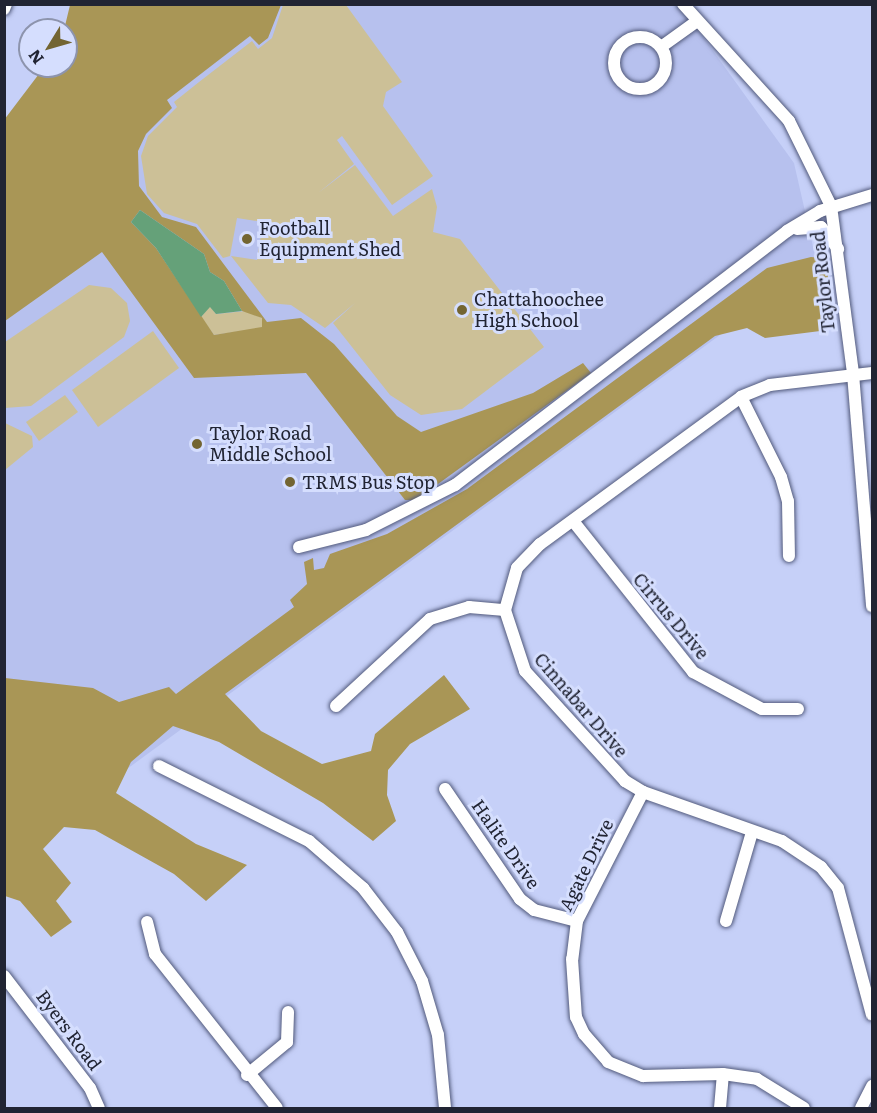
<!DOCTYPE html>
<style>
body{margin:0}
#map{position:relative;width:877px;height:1113px;overflow:hidden;background:#c6d0f8;font-family:Literata,serif}
div>[style]{position:absolute}
[style*='--x']{left:calc(var(--x)*1px);top:calc(var(--y)*1px);width:calc(var(--w)*1px);rotate:calc(var(--a)*1deg)}
.built>*{inset:0;background:#b7c1ee}
.green>*{inset:0;background:#ccc097}
.forest>*{inset:0;background:#a99656}
.water>*{inset:0;background:#65a179}
.roads{filter:drop-shadow(0 0 2px #525a7c) drop-shadow(0 0 2px #525a7c)}
.minor>*{height:12px;margin:-6px;padding:0 6px;transform-origin:6px;border-radius:6px;background:#fff}
.minor>.ring{margin:-6px;padding:0;box-sizing:content-box;background:none;border:12px solid #fff;border-radius:50%}
.dots>*{width:16px;height:16px;translate:-50% -50%;box-sizing:border-box;border:3px solid #d5defe;border-radius:50%}
span{translate:-50% -50%;white-space:nowrap;text-align:center;line-height:1.15;-webkit-text-stroke:6px #d5defe;paint-order:stroke}
.poi-label{font-size:18px;color:#212433}
.left{translate:0 -50%;text-align:left}
.street-label{font-size:18px;color:#212433}
.frame{position:absolute;inset:0;border:6px solid #212433;pointer-events:none}
.north{position:absolute;left:18px;top:18px;width:60px;height:60px;box-sizing:border-box;background:#d5defe;border:2px solid #8d94ad;border-radius:50%;rotate:233deg;font-size:16px;font-weight:700;line-height:24px;text-align:center;color:#212433}
.north::after{content:'';display:block;margin:auto;width:21px;height:27px;background:#736532;clip-path:polygon(50% 0,100% 100%,50% 72%,0 100%)}
</style>
<div id="map">
<div class="built">
<div style="clip-path:polygon(215px 5px,680px 5px,794px 163px,817px 264px,60px 818px,5px 744px,5px 160px)"></div>
</div>
<div class="green">
<div style="clip-path:polygon(283px 5px,346px 5px,402px 82px,386px 92px,383px 106px,433px 176px,392px 205px,342px 136px,337px 140px,354px 164px,318px 193px,355px 165px,393px 216px,432px 189px,437px 207px,433px 232px,460px 239px,544px 347px,462px 409px,421px 415px,390px 395px,333px 323px,355px 303px,325px 328px,291px 305px,268px 303px,231px 256px,257px 260px,263px 222px,237px 218px,230px 256px,223px 258px,197px 224px,164px 213px,147px 194px,141px 156px,148px 136px,177px 107px,174px 102px,199px 82px,252px 41px,258px 49px,272px 38px)"></div>
<div style="clip-path:polygon(89px 285px,111px 288px,127px 303px,130px 321px,124px 337px,31px 406px,5px 408px,5px 342px)"></div>
<div style="clip-path:polygon(210px 306px,216px 314px,246px 311px,262px 318px,262px 328px,214px 335px,201px 317px)"></div>
<div style="clip-path:polygon(153px 331px,179px 368px,98px 427px,72px 390px)"></div>
<div style="clip-path:polygon(65px 395px,78px 412px,39px 441px,26px 422px)"></div>
<div style="clip-path:polygon(5px 423px,32px 436px,33px 447px,5px 470px)"></div>
</div>
<div class="forest">
<div style="clip-path:polygon(evenodd,70px 5px,281px 5px,268px 38px,259px 45px,250px 36px,167px 100px,172px 108px,146px 134px,138px 151px,139px 186px,162px 217px,196px 227px,267px 322px,301px 318px,334px 344px,397px 416px,421px 432px,533px 393px,583px 363px,591px 373px,416px 500px,405px 500px,306px 373px,194px 378px,102px 252px,5px 321px,4px 120px,45px 66px,66px 66px,64px 30px,70px 5px,140px 210px,204px 254px,210px 272px,224px 281px,242px 311px,262px 318px,262px 327px,214px 335px,156px 248px,131px 222px,140px 210px)"></div>
<div style="clip-path:polygon(811px 257px,828px 259px,828px 330px,765px 338px,747px 328px,715px 336px,225px 694px,261px 731px,322px 764px,371px 751px,375px 734px,444px 675px,470px 709px,410px 744px,388px 770px,387px 795px,396px 821px,373px 841px,323px 803px,219px 742px,173px 726px,131px 762px,116px 793px,196px 844px,247px 865px,206px 901px,174px 874px,95px 830px,64px 827px,43px 849px,71px 883px,56px 901px,72px 922px,51px 937px,20px 901px,5px 896px,5px 678px,93px 688px,119px 702px,169px 687px,176px 694px,294px 607px,290px 600px,307px 584px,304px 562px,313px 558px,314px 570px,324px 568px,330px 554px,387px 534px,467px 489px,767px 268px)"></div>
</div>
<div class="water">
<div style="clip-path:polygon(140px 210px,204px 254px,210px 272px,224px 281px,242px 311px,216px 314px,210px 307px,201px 317px,156px 248px,131px 222px)"></div>
</div>
<div class="roads">
<div class="minor">
<div style="--x:683;--y:4;--w:158;--a:47.8"></div>
<div style="--x:789;--y:121;--w:95;--a:63.7"></div>
<div style="--x:831;--y:206;--w:169;--a:82.5"></div>
<div style="--x:853;--y:374;--w:233;--a:85.3"></div>
<div style="--x:4;--y:9;--w:5;--a:-68"></div>
<div class="ring" style="left:614px;top:37px;width:40px;height:40px"></div>
<div style="--x:661;--y:47;--w:44;--a:-35.8"></div>
<div style="--x:797;--y:229;--w:24;--a:-5"></div>
<div style="--x:821;--y:227;--w:28;--a:52"></div>
<div style="--x:872;--y:373;--w:103;--a:173.3"></div>
<div style="--x:770;--y:385;--w:31;--a:158"></div>
<div style="--x:741;--y:397;--w:249;--a:143.8"></div>
<div style="--x:540;--y:544;--w:33;--a:134"></div>
<div style="--x:517;--y:568;--w:44;--a:105.9"></div>
<div style="--x:505;--y:610;--w:64;--a:71.8"></div>
<div style="--x:525;--y:671;--w:149;--a:47.7"></div>
<div style="--x:625;--y:781;--w:21;--a:31"></div>
<div style="--x:643;--y:792;--w:147;--a:19.4"></div>
<div style="--x:782;--y:841;--w:47;--a:33.7"></div>
<div style="--x:821;--y:867;--w:27;--a:51"></div>
<div style="--x:838;--y:888;--w:131;--a:75"></div>
<div style="--x:741;--y:397;--w:89;--a:63.4"></div>
<div style="--x:781;--y:477;--w:25;--a:74"></div>
<div style="--x:788;--y:501;--w:55;--a:89"></div>
<div style="--x:573;--y:521;--w:193;--a:51.5"></div>
<div style="--x:693;--y:672;--w:78;--a:28.2"></div>
<div style="--x:762;--y:709;--w:36;--a:0"></div>
<div style="--x:299;--y:547;--w:69;--a:-14.2"></div>
<div style="--x:366;--y:530;--w:100;--a:-26.8"></div>
<div style="--x:455;--y:485;--w:418;--a:-37.4"></div>
<div style="--x:787;--y:231;--w:39;--a:-31"></div>
<div style="--x:820;--y:211;--w:54;--a:-17.1"></div>
<div style="--x:336;--y:706;--w:128;--a:-42.8"></div>
<div style="--x:430;--y:619;--w:41;--a:-17.1"></div>
<div style="--x:469;--y:607;--w:36;--a:5"></div>
<div style="--x:159;--y:766;--w:168;--a:26.6"></div>
<div style="--x:309;--y:841;--w:72;--a:41"></div>
<div style="--x:363;--y:888;--w:56;--a:52.3"></div>
<div style="--x:397;--y:932;--w:55;--a:63"></div>
<div style="--x:422;--y:981;--w:56;--a:73.5"></div>
<div style="--x:438;--y:1035;--w:73;--a:84.5"></div>
<div style="--x:445;--y:789;--w:133;--a:55.7"></div>
<div style="--x:520;--y:899;--w:18;--a:38"></div>
<div style="--x:534;--y:910;--w:44;--a:14.3"></div>
<div style="--x:643;--y:792;--w:145;--a:117.1"></div>
<div style="--x:577;--y:921;--w:38;--a:97"></div>
<div style="--x:572;--y:959;--w:58;--a:86.1"></div>
<div style="--x:576;--y:1017;--w:19;--a:65"></div>
<div style="--x:584;--y:1034;--w:37;--a:49"></div>
<div style="--x:608;--y:1062;--w:38;--a:22"></div>
<div style="--x:643;--y:1076;--w:80;--a:-1.4"></div>
<div style="--x:723;--y:1074;--w:34;--a:8"></div>
<div style="--x:757;--y:1079;--w:55;--a:31.7"></div>
<div style="--x:726;--y:921;--w:93;--a:-73.7"></div>
<div style="--x:147;--y:922;--w:33;--a:76"></div>
<div style="--x:155;--y:954;--w:196;--a:51.6"></div>
<div style="--x:4;--y:976;--w:141;--a:52.5"></div>
<div style="--x:90;--y:1088;--w:22;--a:66"></div>
<div style="--x:247;--y:1075;--w:52;--a:-39.5"></div>
<div style="--x:287;--y:1042;--w:30;--a:-88"></div>
<div style="--x:720;--y:1108;--w:34;--a:-85"></div>
<div style="--x:861;--y:1108;--w:25;--a:-63"></div>
</div>
</div>
<div class="dots">
<div style="left:247px;top:239px;background:#736532"></div>
<div style="left:462px;top:310px;background:#736532"></div>
<div style="left:197px;top:444px;background:#736532"></div>
<div style="left:290px;top:482px;background:#736532"></div>
</div>
<div class="poi-label">
<span class="left" style="left:259px;top:239px">Football<br>Equipment Shed</span>
<span class="left" style="left:474px;top:310px">Chattahoochee<br>High School</span>
<span class="left" style="left:209px;top:444px">Taylor Road<br>Middle School</span>
<span class="left" style="left:302px;top:482px">TRMS Bus Stop</span>
</div>
<div class="street-label">
<span style="left:823px;top:282px;rotate:-96deg">Taylor Road</span>
<span style="left:671px;top:616px;rotate:50deg">Cirrus Drive</span>
<span style="left:581px;top:705px;rotate:49deg">Cinnabar Drive</span>
<span style="left:506px;top:844px;rotate:55deg">Halite Drive</span>
<span style="left:586px;top:865px;rotate:-64deg">Agate Drive</span>
<span style="left:69px;top:1030px;rotate:53deg">Byers Road</span>
</div>
<div class="frame"></div>
<div class="north">N</div>
</div>
